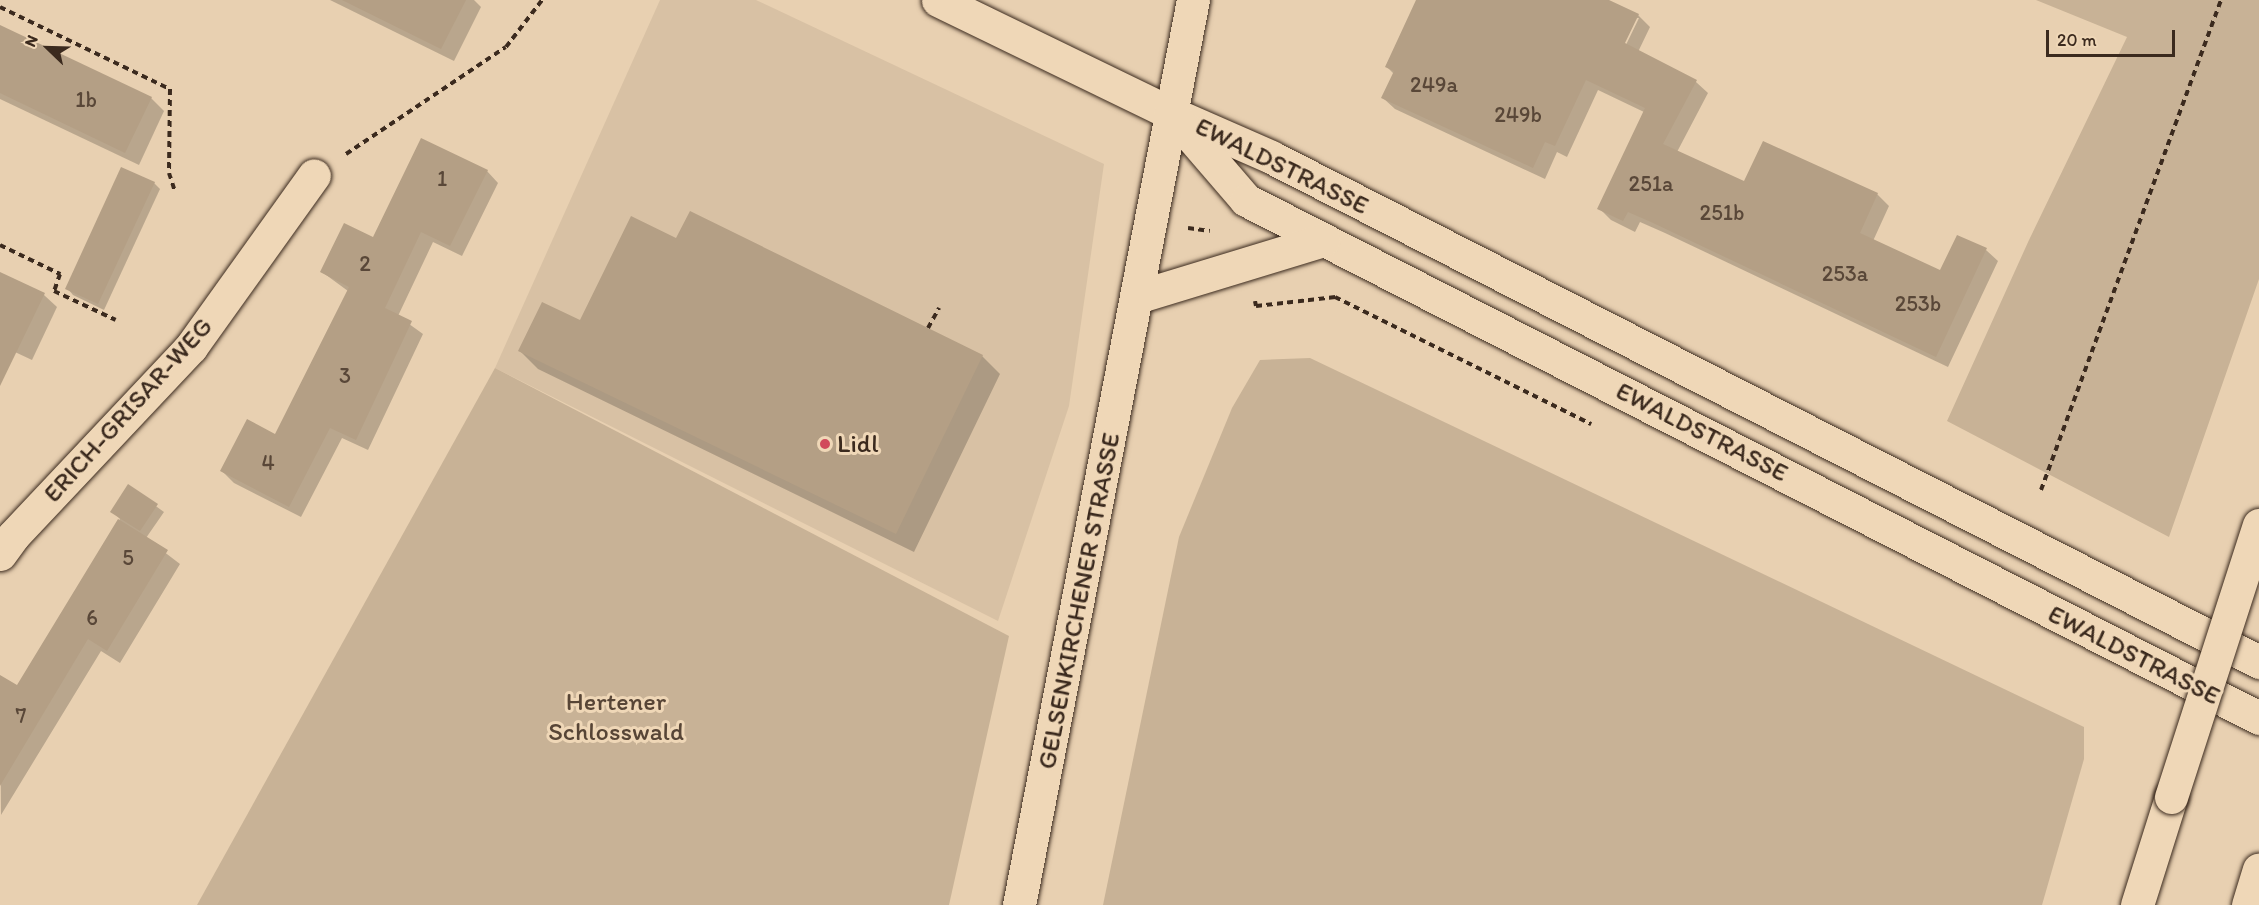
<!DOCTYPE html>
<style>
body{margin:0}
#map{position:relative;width:2259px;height:905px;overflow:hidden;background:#e8d0b1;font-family:Itim,sans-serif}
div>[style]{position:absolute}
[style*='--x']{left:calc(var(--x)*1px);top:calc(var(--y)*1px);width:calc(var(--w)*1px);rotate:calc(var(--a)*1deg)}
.built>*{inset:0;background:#d8c1a4}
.green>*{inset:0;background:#c8b296}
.shadow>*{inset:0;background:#0003}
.building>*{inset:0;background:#b49f85}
.path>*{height:4px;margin-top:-2px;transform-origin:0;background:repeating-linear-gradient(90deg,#3b2a1e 0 6px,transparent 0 10.5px)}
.roads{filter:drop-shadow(0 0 2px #3b2a1e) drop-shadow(0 0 2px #3b2a1e)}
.street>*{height:33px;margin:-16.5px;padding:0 16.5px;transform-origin:16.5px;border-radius:16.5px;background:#efd7b7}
.secondary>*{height:33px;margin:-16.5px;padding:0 16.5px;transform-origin:16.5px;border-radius:16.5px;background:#efd7b7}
.highway>*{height:33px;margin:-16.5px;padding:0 16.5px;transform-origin:16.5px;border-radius:16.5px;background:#efd7b7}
.bridges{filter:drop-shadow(0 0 2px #3b2a1e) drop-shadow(0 0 2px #3b2a1e)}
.highway-bridge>*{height:33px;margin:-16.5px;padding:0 16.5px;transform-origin:16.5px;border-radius:16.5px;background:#efd7b7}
.dots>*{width:16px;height:16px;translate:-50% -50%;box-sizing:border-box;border:3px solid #efd7b7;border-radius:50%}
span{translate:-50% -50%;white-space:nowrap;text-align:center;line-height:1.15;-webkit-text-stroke:6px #efd7b7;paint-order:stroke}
.number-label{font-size:22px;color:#594738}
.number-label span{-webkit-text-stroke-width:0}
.street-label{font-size:26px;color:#3b2a1e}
.poi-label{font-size:26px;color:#3b2a1e}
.left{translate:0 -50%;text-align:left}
.park-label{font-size:26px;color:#574536}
.north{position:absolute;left:18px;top:18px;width:60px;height:60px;-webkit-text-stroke:4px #efd7b7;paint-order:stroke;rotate:293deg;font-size:16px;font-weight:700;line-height:24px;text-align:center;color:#3b2a1e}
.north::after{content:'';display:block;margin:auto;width:21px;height:27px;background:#3b2a1e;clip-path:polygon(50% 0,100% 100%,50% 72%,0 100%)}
.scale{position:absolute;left:2046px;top:30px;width:129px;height:27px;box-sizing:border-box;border:3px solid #3b2a1e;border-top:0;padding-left:8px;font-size:18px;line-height:21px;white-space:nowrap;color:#3b2a1e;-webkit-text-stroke:4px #efd7b7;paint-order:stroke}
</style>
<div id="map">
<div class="built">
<div style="clip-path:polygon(660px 0,756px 0,1104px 164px,1069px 406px,998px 621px,495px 368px)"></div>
</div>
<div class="green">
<div style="clip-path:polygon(2036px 0,2259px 0,2259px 279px,2169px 537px,1947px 421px,2029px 240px,2127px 37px)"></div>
<div style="clip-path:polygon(1310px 358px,2084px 727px,2084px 759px,2042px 905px,1103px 905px,1179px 537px,1232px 408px,1260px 360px)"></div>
<div style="clip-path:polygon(495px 368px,1009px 636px,949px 905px,197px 905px)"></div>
</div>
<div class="shadow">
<div style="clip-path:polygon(330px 0,474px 0,481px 7px,454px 61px)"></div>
<div style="clip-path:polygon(evenodd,1418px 0,1605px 0,1638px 15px,1650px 27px,1638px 52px,1696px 82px,1708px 93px,1677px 152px,1745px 183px,1877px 194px,1889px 206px,1873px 241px,1941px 272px,1986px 250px,1998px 261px,1948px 367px,1665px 233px,1640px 222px,1635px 232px,1611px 220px,1599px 208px,1644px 112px,1598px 90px,1567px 157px,1557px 152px,1545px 179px,1395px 109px,1383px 98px,1395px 75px,1386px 66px,1418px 0,1635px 18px,1639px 18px,1623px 51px,1620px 49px,1635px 18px)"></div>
<div style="clip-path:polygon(0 27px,151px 98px,164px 111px,139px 165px,0 99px)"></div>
<div style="clip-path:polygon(487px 171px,498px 183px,462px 256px,433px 242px,398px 316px,423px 334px,368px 450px,342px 438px,301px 517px,234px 483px,222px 471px,275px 436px,348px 291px,322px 272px)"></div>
<div style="clip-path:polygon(154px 183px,160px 189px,104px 310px,73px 295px,67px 288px)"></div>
<div style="clip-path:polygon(677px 240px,982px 356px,1000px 374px,914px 552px,538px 369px,520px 351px,581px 322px)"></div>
<div style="clip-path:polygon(0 273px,44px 295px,57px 307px,32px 360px,0 345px)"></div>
<div style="clip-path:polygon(128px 486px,164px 512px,146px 538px,180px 564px,120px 663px,101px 651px,1px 815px,0 677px,17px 687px,120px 519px,112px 511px)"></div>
</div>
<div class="building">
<div style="clip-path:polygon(342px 0,466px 0,441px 49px)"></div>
<div style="clip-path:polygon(1416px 0,1609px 0,1639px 14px,1625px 43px,1697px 80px,1663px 144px,1744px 181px,1763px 141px,1878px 193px,1860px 233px,1940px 270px,1957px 235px,1987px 248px,1936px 357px,1651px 222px,1628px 212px,1623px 221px,1597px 209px,1645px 108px,1586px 80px,1555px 146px,1545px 142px,1533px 168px,1381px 98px,1394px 71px,1385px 67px)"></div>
<div style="clip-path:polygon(0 25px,152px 97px,125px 153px,0 93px)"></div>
<div style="clip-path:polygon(421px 138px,488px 170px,450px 246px,421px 232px,385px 308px,412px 321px,356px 440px,330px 428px,289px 507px,220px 471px,247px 419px,275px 434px,349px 287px,320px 272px,344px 223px,373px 237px)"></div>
<div style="clip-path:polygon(121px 167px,155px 182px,98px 304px,65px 289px)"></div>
<div style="clip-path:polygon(690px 211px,983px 355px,896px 534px,518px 351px,542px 302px,580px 320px,631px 216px,676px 238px)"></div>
<div style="clip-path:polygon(0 272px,45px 293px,0 386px)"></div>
<div style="clip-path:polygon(128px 484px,158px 504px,140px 531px,110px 512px)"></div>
<div style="clip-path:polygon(118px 519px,168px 550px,107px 651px,88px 639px,0 786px,0 675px,17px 685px)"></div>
</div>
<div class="path">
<div style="--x:0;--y:7;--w:189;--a:25.8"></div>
<div style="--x:170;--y:89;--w:84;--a:90.7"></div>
<div style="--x:169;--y:173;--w:19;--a:72"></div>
<div style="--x:346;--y:154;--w:192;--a:-33.8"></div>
<div style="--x:506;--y:47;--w:59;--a:-52.5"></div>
<div style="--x:1188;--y:228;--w:22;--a:8"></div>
<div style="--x:0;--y:245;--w:67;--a:25.8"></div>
<div style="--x:60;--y:274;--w:18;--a:109"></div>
<div style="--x:54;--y:291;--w:68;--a:25.1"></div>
<div style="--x:1255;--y:301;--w:5;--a:79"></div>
<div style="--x:1256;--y:306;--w:80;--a:-6.5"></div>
<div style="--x:1335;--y:297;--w:286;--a:26.4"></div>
<div style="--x:928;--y:328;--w:23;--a:-61"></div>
<div style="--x:2041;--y:490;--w:522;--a:-69.83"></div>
</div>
<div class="roads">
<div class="street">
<div style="--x:0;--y:554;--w:22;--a:-54"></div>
<div style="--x:13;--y:536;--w:260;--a:-46.7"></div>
<div style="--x:191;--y:347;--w:211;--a:-54.4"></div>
</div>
<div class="secondary">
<div style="--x:938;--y:0;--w:259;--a:25.9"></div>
<div style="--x:1171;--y:113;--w:109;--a:23.7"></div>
<div style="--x:1271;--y:157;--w:1110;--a:27.07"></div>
<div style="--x:1178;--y:121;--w:104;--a:49.3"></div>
<div style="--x:1246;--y:200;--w:1138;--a:27.08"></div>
<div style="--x:1137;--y:297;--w:195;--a:-17"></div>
<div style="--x:1019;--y:905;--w:922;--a:-79.12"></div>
</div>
<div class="highway">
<div style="--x:2137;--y:905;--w:113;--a:-72.5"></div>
<div style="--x:2248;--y:905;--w:37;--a:-73"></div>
</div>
</div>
<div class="bridges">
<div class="highway-bridge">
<div style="--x:2171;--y:797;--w:286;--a:-72.1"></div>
</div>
</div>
<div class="dots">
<div style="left:825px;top:444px;background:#d1495b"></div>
</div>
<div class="number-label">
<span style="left:1434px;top:85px">249a</span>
<span style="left:86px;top:100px">1b</span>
<span style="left:1518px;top:115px">249b</span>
<span style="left:442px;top:179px">1</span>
<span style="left:1651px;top:184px">251a</span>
<span style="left:1722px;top:213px">251b</span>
<span style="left:365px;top:264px">2</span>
<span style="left:1845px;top:274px">253a</span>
<span style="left:1918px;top:304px">253b</span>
<span style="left:345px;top:376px">3</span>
<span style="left:268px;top:463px">4</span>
<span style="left:128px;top:558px">5</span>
<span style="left:92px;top:618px">6</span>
<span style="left:21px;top:716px">7</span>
</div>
<div class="street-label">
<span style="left:1282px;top:166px;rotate:26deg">EWALDSTRASSE</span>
<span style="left:128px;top:410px;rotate:-48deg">ERICH-GRISAR-WEG</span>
<span style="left:1702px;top:432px;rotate:27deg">EWALDSTRASSE</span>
<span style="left:1079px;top:601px;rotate:-79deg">GELSENKIRCHENER STRASSE</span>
<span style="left:2134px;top:655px;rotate:27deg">EWALDSTRASSE</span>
</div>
<div class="poi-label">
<span class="left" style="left:837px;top:444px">Lidl</span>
</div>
<div class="park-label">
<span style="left:616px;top:717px">Hertener<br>Schlosswald</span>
</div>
<div class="north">N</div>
<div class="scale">20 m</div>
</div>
